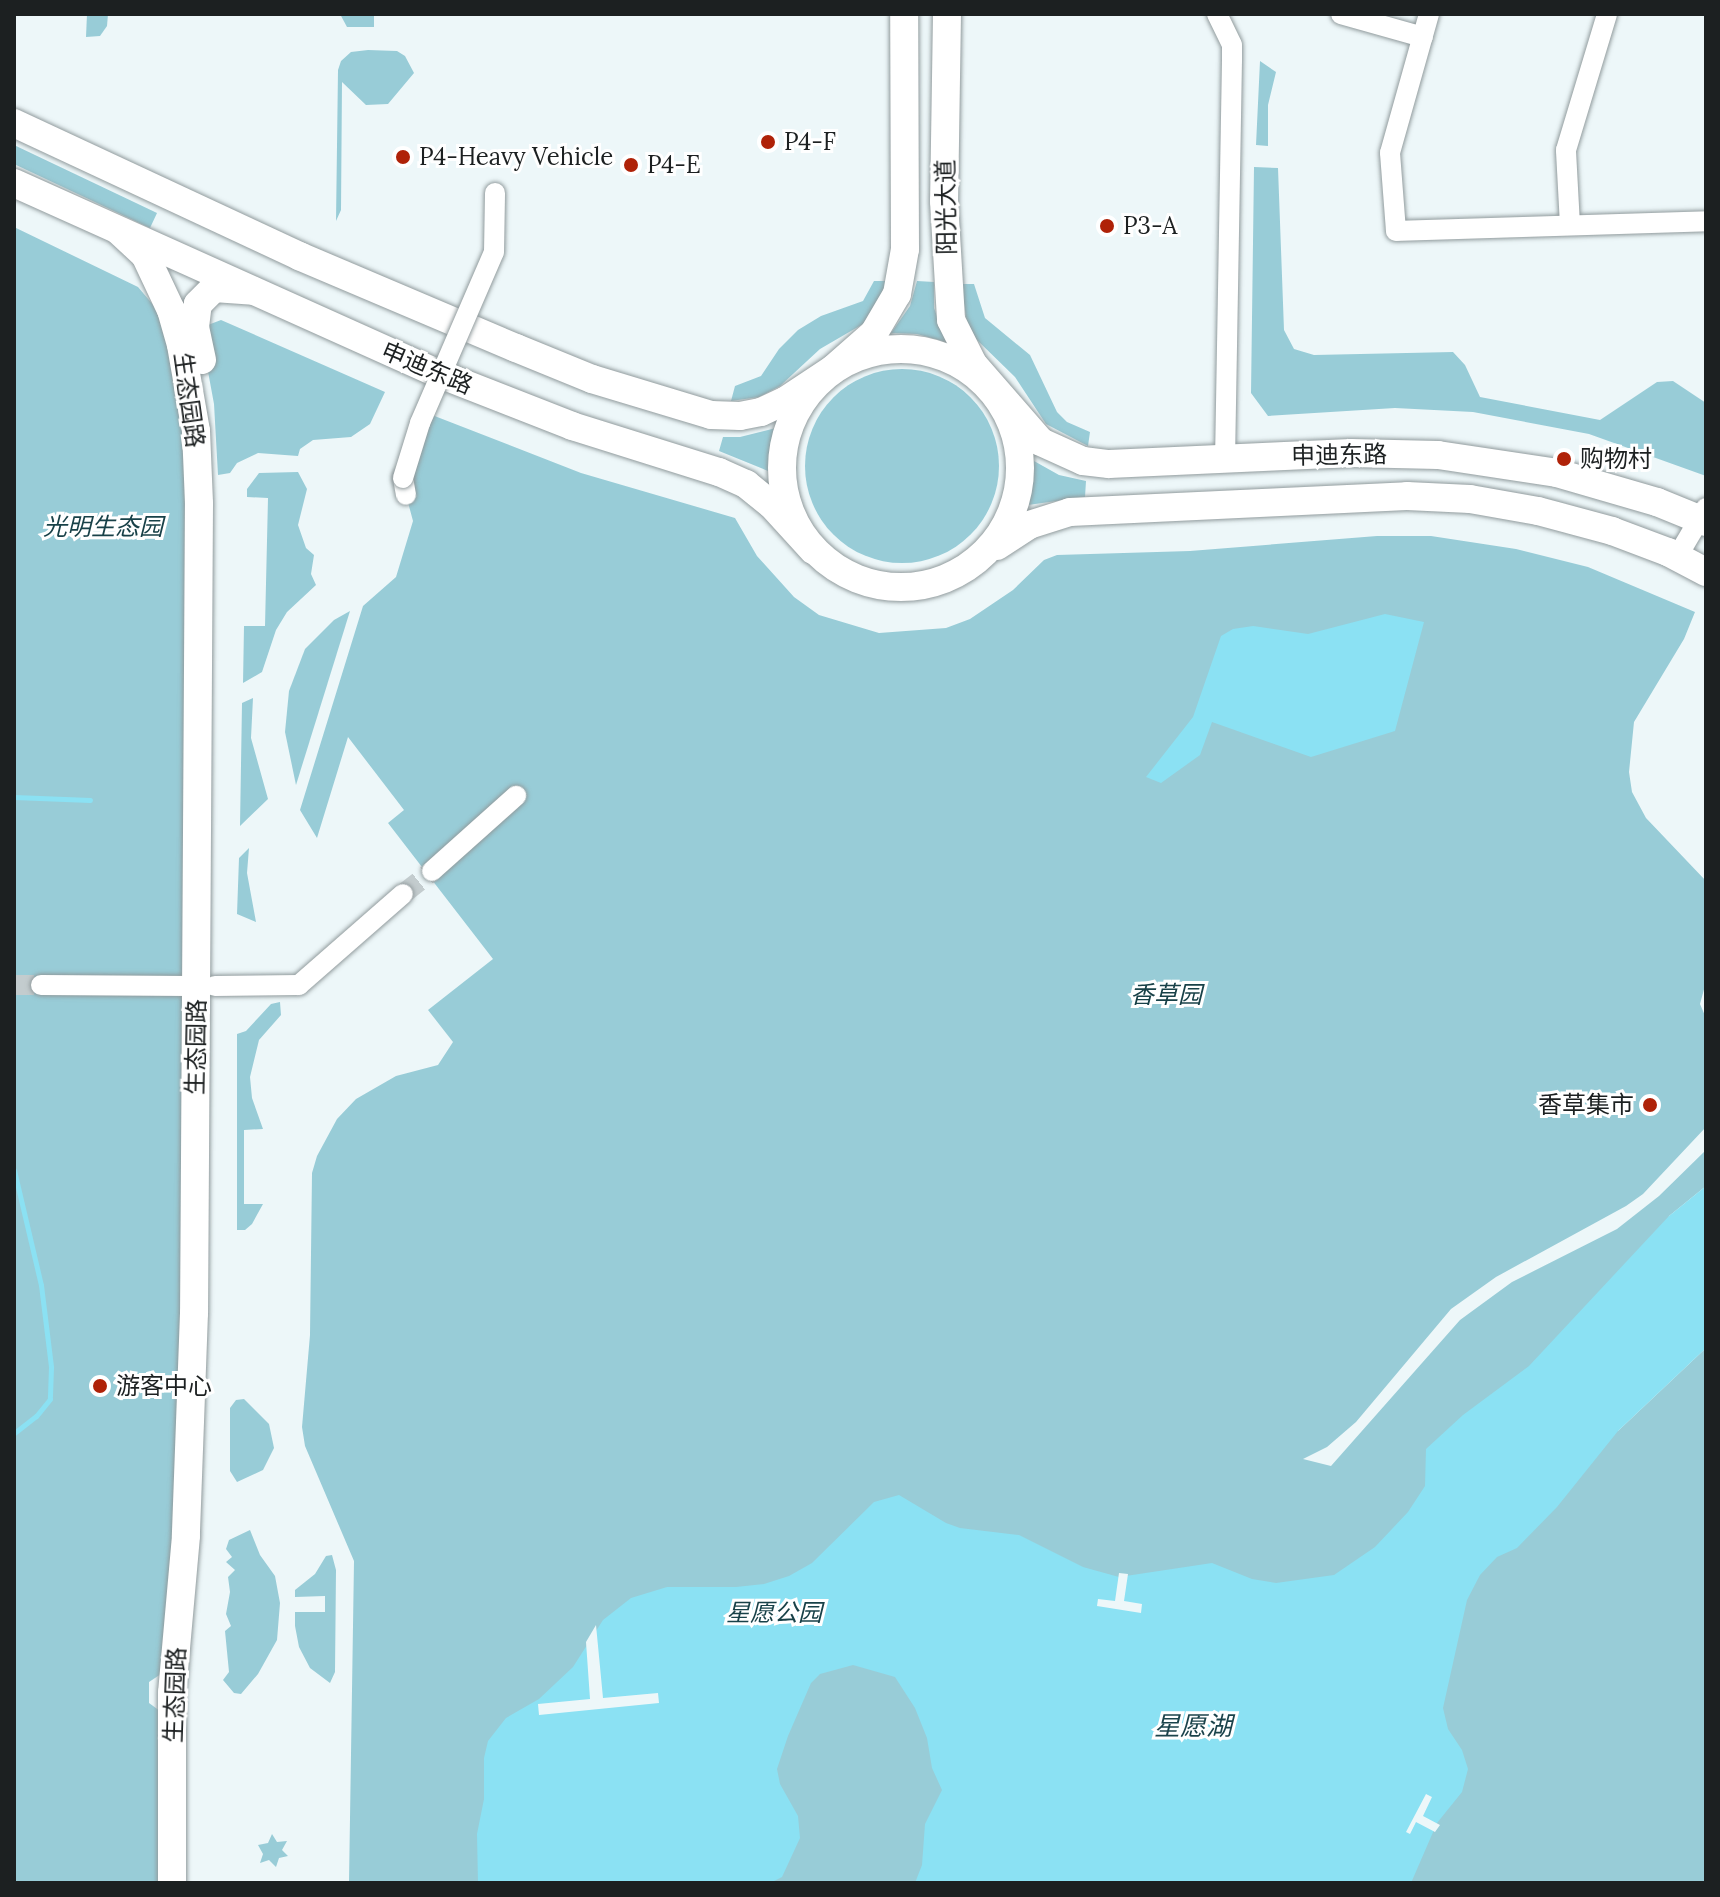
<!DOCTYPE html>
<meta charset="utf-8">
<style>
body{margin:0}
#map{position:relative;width:1720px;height:1897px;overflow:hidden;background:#edf7f9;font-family:Lora,"Noto Sans SC",serif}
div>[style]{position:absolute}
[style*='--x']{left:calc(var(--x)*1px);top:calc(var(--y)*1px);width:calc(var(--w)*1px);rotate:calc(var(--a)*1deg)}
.green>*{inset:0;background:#98ccd7}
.round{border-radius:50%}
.water>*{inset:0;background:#8be1f3}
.pier>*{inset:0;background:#edf7f9}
.stream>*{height:5px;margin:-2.5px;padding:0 2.5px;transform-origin:2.5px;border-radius:2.5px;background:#8be1f3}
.street-tunnel>*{height:20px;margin-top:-10px;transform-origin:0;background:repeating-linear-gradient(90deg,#c3ccce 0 20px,transparent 0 30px)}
.roads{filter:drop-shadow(0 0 2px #919b9d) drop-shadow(0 0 2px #919b9d)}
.street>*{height:20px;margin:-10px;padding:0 10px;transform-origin:10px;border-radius:10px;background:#fff}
.secondary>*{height:28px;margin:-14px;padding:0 14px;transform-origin:14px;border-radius:14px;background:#fff}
.secondary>.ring{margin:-14px;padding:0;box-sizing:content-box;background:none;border:28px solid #fff;border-radius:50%}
.bridges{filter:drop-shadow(0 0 2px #919b9d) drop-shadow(0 0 2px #919b9d)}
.street-bridge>*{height:20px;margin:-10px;padding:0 10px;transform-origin:10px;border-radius:10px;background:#fff}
.dots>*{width:22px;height:22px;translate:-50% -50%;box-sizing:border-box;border:4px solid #fff;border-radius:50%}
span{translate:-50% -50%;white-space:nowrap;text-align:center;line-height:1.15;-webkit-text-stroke:6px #fff;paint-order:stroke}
.poi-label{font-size:24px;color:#1c2021}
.left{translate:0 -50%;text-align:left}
.right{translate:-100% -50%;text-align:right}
.street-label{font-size:24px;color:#1c2021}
.park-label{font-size:24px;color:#184148;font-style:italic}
.water-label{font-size:26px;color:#1b434b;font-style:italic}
.frame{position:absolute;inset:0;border:16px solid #1c2021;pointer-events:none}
</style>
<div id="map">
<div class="green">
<div style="clip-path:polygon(87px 14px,108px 14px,107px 26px,100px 36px,86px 37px)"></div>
<div style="clip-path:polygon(340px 14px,374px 14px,374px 27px,347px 27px)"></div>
<div style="clip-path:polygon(368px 50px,397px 51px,405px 56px,414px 73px,388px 104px,366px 105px,342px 82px,341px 210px,336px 221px,338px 70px,341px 61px,351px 52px)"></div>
<div style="clip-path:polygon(1260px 61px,1276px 72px,1268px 105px,1268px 146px,1256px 145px)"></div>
<div style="clip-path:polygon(14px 145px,157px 213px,150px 228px,14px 164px)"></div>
<div style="clip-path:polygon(1254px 167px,1278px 168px,1284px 330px,1294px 349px,1314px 355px,1453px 352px,1465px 365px,1480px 397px,1600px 420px,1657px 382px,1673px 381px,1706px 403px,1706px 476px,1589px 434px,1473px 412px,1395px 408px,1268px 416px,1251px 393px)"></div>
<div style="clip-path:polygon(14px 227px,138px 287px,160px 313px,185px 393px,182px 1444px,164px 1672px,149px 1682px,149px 1703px,160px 1711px,161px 1738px,158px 1883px,14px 1883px)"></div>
<div style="clip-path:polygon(874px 281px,889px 281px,863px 324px,820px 349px,780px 386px,759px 397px,731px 401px,735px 386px,761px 376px,779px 349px,798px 330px,821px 316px,863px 301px)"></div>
<div style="clip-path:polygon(917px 281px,934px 282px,934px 308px,946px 342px,917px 334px,891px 333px,910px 306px)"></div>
<div style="clip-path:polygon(961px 284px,974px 284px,985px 318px,1030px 355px,1057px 412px,1067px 422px,1090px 432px,1088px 446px,1046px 424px,1015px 377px,976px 339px,967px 323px)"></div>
<div style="clip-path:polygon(221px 320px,385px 392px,370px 424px,351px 437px,313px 440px,300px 449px,298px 456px,258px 453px,237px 463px,230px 473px,218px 475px,214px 404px,200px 328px)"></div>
<div class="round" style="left:805px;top:369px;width:194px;height:194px"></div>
<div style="clip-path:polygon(432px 415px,581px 473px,735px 518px,757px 556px,794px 597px,819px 615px,879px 633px,946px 628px,970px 619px,1013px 590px,1044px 560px,1057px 555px,1190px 551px,1377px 536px,1431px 536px,1516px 549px,1588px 567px,1695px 612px,1684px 639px,1634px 722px,1629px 772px,1632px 792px,1646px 818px,1706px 881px,1706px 982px,1700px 1004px,1706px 1018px,1706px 1127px,1643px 1194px,1626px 1206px,1496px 1277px,1451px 1309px,1356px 1422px,1327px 1447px,1303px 1459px,1331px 1466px,1460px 1320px,1512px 1282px,1617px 1229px,1659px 1196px,1706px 1150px,1706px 1186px,1669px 1216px,1618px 1431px,1706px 1348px,1706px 1883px,349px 1883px,354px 1561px,305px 1446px,302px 1427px,310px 1335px,312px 1173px,317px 1156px,337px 1119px,356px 1099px,396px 1076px,438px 1065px,453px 1042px,428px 1010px,493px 959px,388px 823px,404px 810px,348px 737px,317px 838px,300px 810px,363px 606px,396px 577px,413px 521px,406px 495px)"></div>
<div style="clip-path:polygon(776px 428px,768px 471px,719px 451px,723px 437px,740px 437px)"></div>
<div style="clip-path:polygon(1034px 461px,1059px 475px,1086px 481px,1085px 497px,1028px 505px)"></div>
<div style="clip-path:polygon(298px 472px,307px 489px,298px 525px,306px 548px,314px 555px,311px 574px,316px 585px,287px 612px,276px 630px,262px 672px,243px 683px,244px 626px,265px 626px,268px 498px,247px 497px,247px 489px,259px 473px)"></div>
<div style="clip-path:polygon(350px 611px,296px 785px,285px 732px,289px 691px,305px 649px,334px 620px)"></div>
<div style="clip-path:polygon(253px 698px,251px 738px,268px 799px,240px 826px,242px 703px)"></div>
<div style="clip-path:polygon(249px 848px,247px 873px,256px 922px,237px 914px,239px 858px)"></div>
<div style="clip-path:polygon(280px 1002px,281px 1015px,259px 1040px,250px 1077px,252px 1098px,263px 1129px,244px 1130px,244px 1204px,263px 1204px,252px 1224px,245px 1230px,237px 1230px,237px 1034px,246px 1031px,271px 1004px)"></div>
<div style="clip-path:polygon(244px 1399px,269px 1424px,274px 1448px,263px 1470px,237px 1482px,230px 1471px,230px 1408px,236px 1400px)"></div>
<div style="clip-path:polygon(250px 1530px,260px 1555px,275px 1576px,280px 1603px,277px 1640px,258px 1674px,241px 1694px,234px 1693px,223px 1680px,229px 1672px,225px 1631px,231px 1626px,226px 1614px,230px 1592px,228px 1577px,235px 1570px,226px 1562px,232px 1557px,226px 1549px,229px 1540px)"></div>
<div style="clip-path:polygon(332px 1555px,336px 1570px,335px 1672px,330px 1683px,310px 1668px,299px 1647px,295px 1626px,295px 1612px,325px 1612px,325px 1596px,295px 1597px,295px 1590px,315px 1574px,326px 1556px)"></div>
<div style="clip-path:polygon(272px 1834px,277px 1842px,287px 1841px,282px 1850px,288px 1856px,279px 1858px,276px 1867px,269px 1860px,260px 1863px,263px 1854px,258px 1845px,268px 1843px)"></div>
</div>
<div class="water">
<div style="clip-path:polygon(1385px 614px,1424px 622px,1395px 731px,1311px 757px,1212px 722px,1200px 755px,1161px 783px,1146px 777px,1193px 717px,1221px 636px,1233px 629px,1253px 626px,1308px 634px)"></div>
<div style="clip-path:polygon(1706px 1186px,1706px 1348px,1618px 1431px,1557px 1507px,1517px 1548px,1497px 1557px,1480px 1575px,1467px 1600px,1443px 1708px,1448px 1729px,1462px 1750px,1468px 1769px,1462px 1792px,1437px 1823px,1411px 1883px,915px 1883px,922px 1865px,925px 1824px,942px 1790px,932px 1768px,927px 1738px,915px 1708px,895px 1677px,853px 1665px,820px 1674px,811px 1683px,788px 1736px,777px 1769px,780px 1784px,798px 1816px,800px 1838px,782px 1877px,770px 1883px,478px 1883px,477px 1834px,484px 1799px,484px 1758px,488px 1741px,506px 1718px,539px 1699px,573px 1667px,603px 1620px,631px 1598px,667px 1587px,736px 1587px,764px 1584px,789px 1576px,812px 1563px,874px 1502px,899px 1495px,946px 1523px,960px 1528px,1019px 1535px,1083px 1567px,1119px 1577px,1212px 1563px,1252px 1579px,1276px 1583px,1334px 1575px,1375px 1547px,1408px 1512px,1425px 1486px,1426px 1449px,1463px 1415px,1529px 1366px,1669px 1216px)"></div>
</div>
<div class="pier">
<div style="clip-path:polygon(1119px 1573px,1128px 1574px,1124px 1601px,1142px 1604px,1141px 1613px,1097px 1606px,1098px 1599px,1115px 1601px)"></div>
<div style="clip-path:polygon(596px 1625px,603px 1698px,658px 1693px,659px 1703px,539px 1715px,538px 1704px,590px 1699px,586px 1642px)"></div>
<div style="clip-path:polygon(1426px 1794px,1432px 1797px,1423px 1816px,1440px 1825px,1435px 1832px,1416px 1822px,1410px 1834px,1406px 1832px)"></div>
</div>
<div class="stream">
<div style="--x:14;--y:797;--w:76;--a:2.3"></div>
<div style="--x:14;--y:1170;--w:118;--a:76.8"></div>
<div style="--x:41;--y:1285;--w:83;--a:83"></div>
<div style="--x:51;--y:1367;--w:32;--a:92"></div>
<div style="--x:50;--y:1399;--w:22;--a:129"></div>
<div style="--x:36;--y:1416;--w:28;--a:142"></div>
</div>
<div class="street-tunnel">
<div style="--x:403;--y:894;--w:37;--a:-38"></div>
<div style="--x:14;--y:985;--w:27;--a:0"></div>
</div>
<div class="roads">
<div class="street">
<div style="--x:1217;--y:14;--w:34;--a:64"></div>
<div style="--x:1232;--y:45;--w:15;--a:90"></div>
<div style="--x:1232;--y:60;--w:399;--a:91"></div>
<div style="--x:1341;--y:14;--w:85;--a:15.7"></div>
<div style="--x:1429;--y:14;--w:144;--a:105.7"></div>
<div style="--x:1390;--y:153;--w:78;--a:85.6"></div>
<div style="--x:1396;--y:231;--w:310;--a:-1.8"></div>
<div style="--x:1570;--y:225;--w:75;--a:-93.1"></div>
<div style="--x:1566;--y:150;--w:142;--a:-73.2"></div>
<div style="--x:403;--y:478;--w:17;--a:80"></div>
<div style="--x:1677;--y:557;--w:57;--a:-59.4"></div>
<div style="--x:432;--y:871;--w:113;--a:-41.8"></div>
<div style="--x:41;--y:985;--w:148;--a:0.4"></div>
<div style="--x:215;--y:986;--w:84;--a:-0.7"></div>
<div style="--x:299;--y:985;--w:138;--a:-41.2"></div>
</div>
<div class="secondary">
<div style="--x:947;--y:14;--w:187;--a:90.9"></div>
<div style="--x:944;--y:201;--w:119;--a:86.6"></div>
<div style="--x:951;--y:320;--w:49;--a:63.4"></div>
<div style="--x:973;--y:364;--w:103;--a:48.9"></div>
<div style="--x:1041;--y:442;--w:46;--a:24.3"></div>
<div style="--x:1083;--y:461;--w:26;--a:7"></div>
<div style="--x:1109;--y:464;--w:242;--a:-2.6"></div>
<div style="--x:1351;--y:453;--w:87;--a:1.3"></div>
<div style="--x:1438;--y:455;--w:120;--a:8.6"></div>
<div style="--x:1557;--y:473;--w:104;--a:16.2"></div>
<div style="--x:1657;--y:502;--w:53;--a:22.2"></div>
<div style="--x:14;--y:123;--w:315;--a:25"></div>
<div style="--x:299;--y:256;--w:236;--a:23"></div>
<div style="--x:516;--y:348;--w:82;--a:22.2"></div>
<div style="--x:592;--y:379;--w:124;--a:16.8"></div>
<div style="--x:711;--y:415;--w:29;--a:2"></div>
<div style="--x:740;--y:416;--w:21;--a:-11"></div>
<div style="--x:761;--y:412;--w:26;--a:-25"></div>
<div style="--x:785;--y:401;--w:58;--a:-33.7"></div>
<div style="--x:833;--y:369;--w:55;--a:-41.3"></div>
<div style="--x:874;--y:333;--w:45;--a:-59.5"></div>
<div style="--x:897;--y:294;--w:46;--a:-79.9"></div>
<div style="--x:905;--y:249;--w:235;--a:-90.2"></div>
<div style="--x:14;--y:183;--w:469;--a:24.2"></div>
<div style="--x:442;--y:375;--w:140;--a:21.4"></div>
<div style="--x:572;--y:426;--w:154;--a:17.4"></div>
<div style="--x:719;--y:472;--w:30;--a:24"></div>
<div style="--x:746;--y:484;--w:33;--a:39"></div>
<div style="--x:772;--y:505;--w:61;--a:47.7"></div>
<div style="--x:119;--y:231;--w:35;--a:43"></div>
<div style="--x:145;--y:255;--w:61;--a:64.7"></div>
<div style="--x:171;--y:310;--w:36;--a:74"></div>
<div style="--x:181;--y:345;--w:87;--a:80.1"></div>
<div style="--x:196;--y:431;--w:73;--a:87.6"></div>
<div style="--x:199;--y:504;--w:809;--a:90.35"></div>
<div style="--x:194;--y:1313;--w:223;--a:92.1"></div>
<div style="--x:186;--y:1536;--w:158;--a:95.1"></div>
<div style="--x:172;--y:1693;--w:190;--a:90"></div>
<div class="ring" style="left:782px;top:349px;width:210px;height:210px"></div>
<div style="--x:202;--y:360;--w:34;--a:-102"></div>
<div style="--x:195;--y:327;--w:23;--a:-83"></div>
<div style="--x:198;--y:304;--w:23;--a:-45"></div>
<div style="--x:214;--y:288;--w:39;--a:4"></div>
<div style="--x:997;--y:546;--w:38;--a:-33"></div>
<div style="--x:1029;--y:525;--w:43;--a:-17.6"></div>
<div style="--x:1070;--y:512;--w:337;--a:-2.7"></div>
<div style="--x:1407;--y:496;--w:63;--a:2.7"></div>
<div style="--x:1470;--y:499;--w:69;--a:10"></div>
<div style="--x:1538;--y:511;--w:77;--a:15.1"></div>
<div style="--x:1612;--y:531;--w:60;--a:20.6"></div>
<div style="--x:1668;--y:552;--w:43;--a:27.8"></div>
</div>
</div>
<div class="bridges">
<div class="street-bridge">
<div style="--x:403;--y:478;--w:58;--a:-72.8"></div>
<div style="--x:420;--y:423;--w:186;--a:-66.6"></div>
<div style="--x:494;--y:252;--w:59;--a:-89"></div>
</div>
</div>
<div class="dots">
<div style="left:768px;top:142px;background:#af2208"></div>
<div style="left:403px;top:157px;background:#af2208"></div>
<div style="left:631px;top:165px;background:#af2208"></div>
<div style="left:1107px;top:226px;background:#af2208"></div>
<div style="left:1564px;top:459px;background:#af2208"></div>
<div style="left:1650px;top:1105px;background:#af2208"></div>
<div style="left:100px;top:1386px;background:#af2208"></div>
</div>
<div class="poi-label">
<span class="left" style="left:784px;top:142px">P4-F</span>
<span class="left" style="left:419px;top:157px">P4-Heavy Vehicle</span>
<span class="left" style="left:647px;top:165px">P4-E</span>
<span class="left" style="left:1123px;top:226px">P3-A</span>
<span class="left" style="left:1580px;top:459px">购物村</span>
<span class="right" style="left:1634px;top:1105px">香草集市</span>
<span class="left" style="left:116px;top:1386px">游客中心</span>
</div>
<div class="street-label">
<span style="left:946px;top:207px;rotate:-91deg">阳光大道</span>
<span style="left:427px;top:368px;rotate:23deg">申迪东路</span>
<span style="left:189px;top:400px;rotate:82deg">生态园路</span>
<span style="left:1339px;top:455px;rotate:-1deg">申迪东路</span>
<span style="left:196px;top:1047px;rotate:-89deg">生态园路</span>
<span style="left:175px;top:1695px;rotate:-88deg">生态园路</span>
</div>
<div class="park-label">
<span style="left:103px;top:527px">光明生态园</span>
<span style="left:1166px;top:995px">香草园</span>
<span style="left:774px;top:1613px">星愿公园</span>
</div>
<div class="water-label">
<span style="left:1193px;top:1726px">星愿湖</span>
</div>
<div class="frame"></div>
</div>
